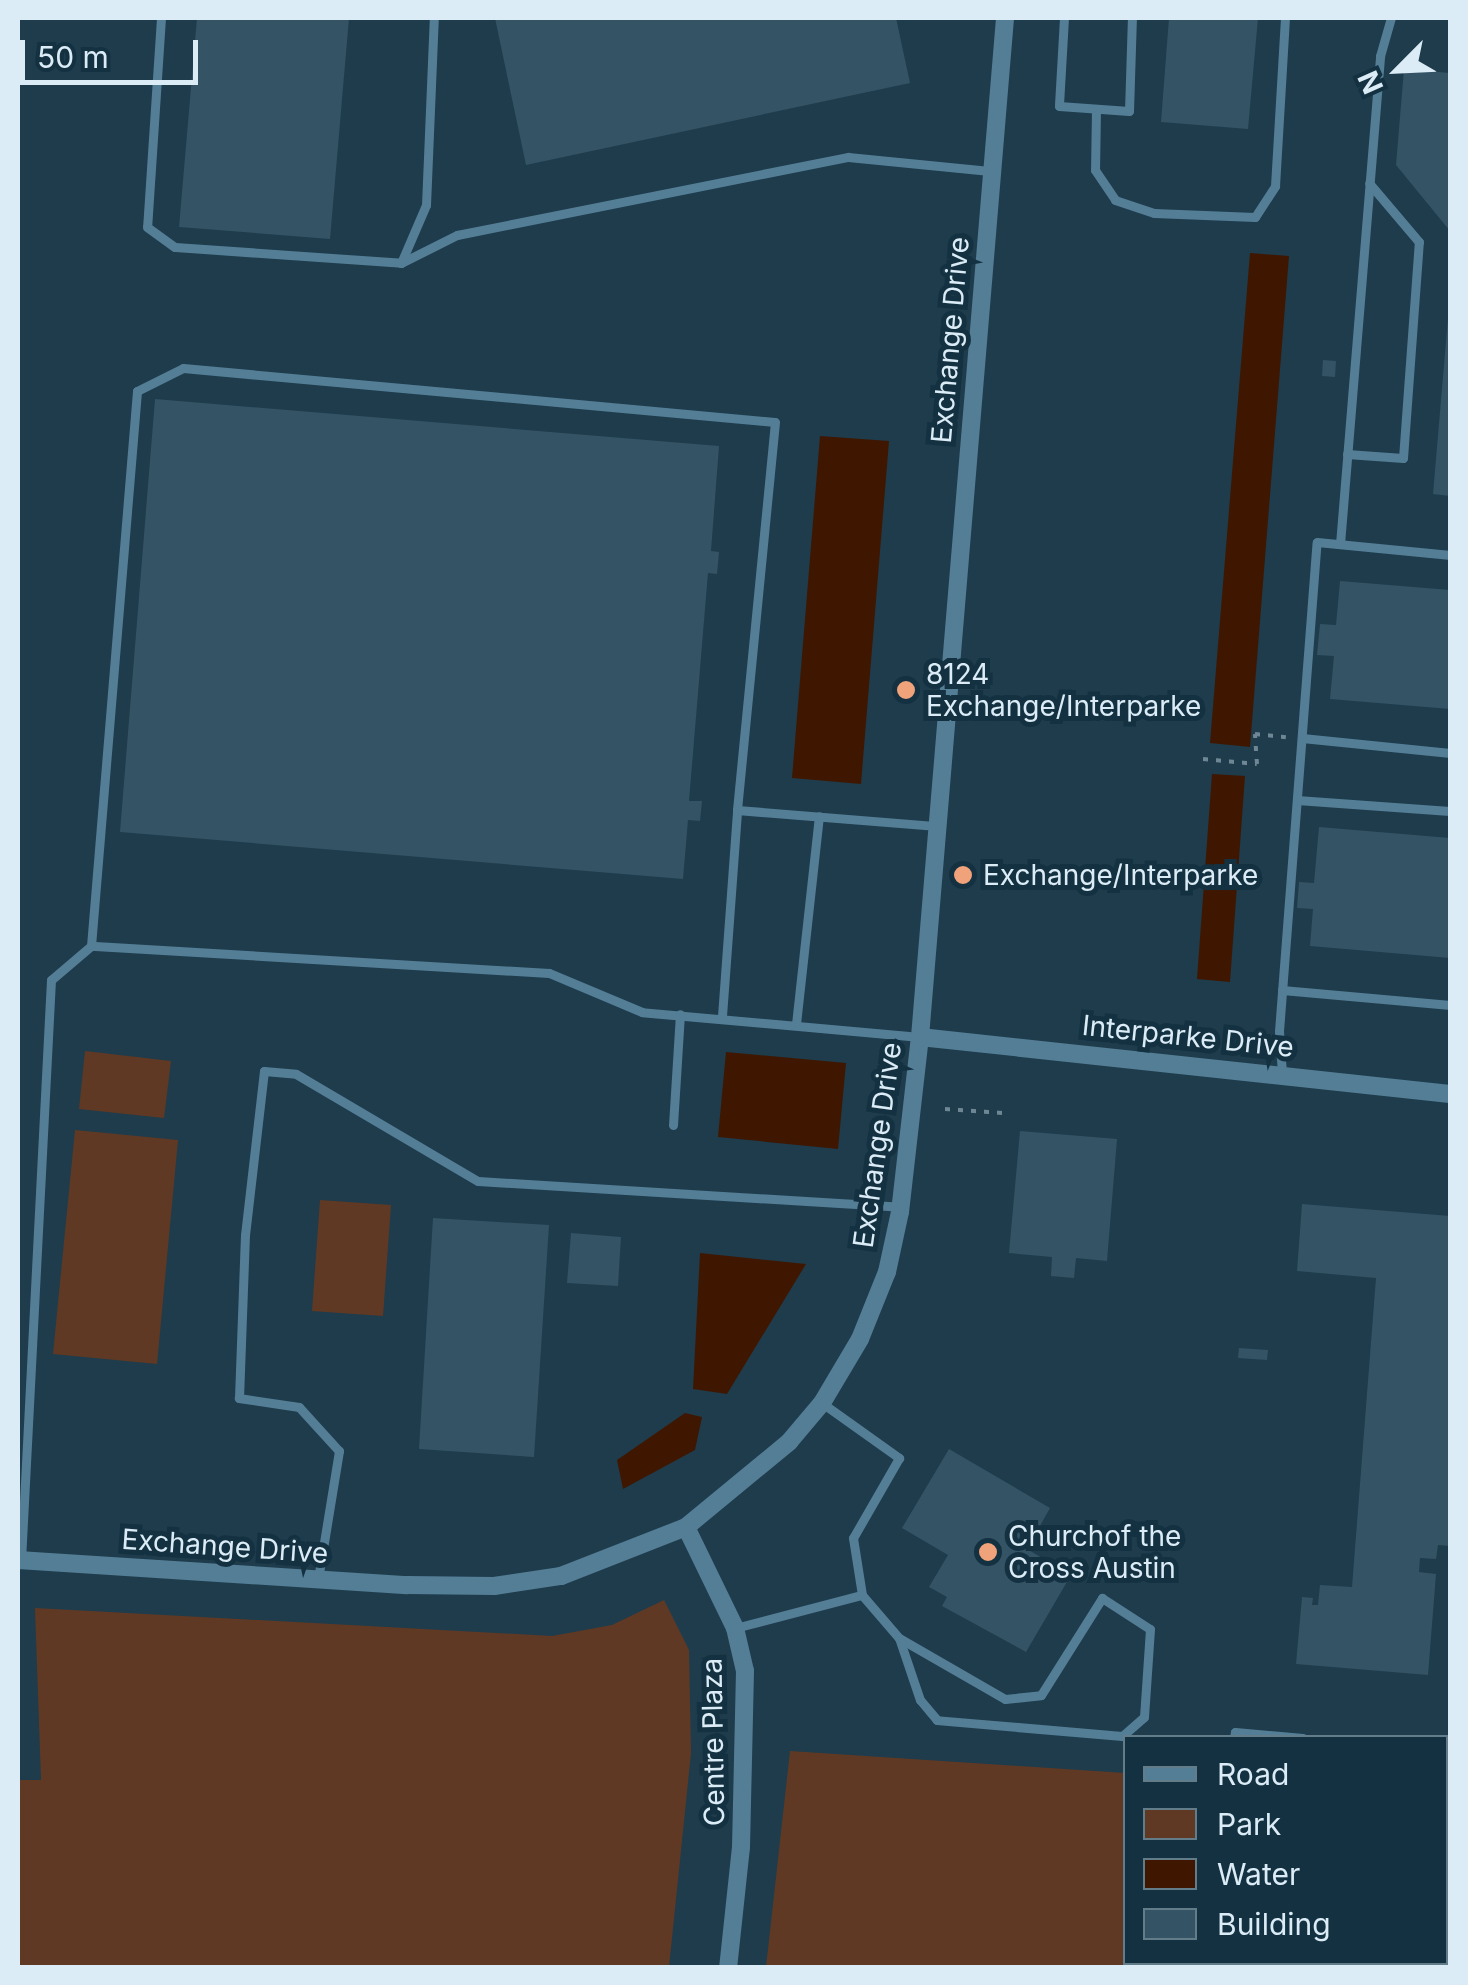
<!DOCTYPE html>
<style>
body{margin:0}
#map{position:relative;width:1468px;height:1985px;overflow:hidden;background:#1e3c4c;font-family:Inter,sans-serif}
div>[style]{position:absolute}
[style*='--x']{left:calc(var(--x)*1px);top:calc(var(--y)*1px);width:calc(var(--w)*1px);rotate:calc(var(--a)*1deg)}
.green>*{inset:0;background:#603924}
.water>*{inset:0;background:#3f1700}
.building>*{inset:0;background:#345364}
.path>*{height:4px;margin-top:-2px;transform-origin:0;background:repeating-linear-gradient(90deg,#6f8795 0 5px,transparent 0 13px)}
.service>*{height:9px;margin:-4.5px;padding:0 4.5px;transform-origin:4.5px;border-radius:4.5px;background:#547e96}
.minor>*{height:18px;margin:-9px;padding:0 9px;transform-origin:9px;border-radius:9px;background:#547e96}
.dots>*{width:28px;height:28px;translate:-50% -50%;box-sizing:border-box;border:5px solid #133141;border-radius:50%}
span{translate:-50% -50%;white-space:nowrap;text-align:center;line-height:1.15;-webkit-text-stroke:10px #133141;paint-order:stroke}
.street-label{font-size:28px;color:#dbecf6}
.poi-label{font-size:28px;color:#dbecf6}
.left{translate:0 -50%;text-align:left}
.frame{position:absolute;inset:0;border:20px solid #dbecf6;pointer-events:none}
.legend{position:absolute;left:1123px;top:1735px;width:325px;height:230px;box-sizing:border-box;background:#133141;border:2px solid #637c89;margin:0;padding:12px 18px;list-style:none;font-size:30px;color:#dbecf6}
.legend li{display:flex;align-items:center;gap:20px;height:50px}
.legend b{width:50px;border:2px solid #637c89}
.north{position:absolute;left:1348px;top:20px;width:100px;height:100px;-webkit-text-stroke:8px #133141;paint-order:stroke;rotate:246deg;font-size:28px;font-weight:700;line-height:40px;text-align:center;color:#dbecf6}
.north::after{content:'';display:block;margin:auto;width:35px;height:45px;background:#dbecf6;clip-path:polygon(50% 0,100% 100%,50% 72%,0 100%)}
.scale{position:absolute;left:20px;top:40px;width:178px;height:45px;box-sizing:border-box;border:5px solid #dbecf6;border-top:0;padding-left:12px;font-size:30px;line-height:35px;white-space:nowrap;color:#dbecf6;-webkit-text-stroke:8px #133141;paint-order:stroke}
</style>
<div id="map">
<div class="green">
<div style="clip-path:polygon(85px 1051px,171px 1061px,164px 1118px,79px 1109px)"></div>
<div style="clip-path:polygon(75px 1130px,178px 1140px,157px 1364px,53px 1354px)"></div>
<div style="clip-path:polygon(320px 1200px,391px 1205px,383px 1316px,312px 1311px)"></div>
<div style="clip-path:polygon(664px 1600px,689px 1650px,691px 1753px,669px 1967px,18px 1967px,18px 1780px,41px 1780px,35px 1608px,552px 1636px,612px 1625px)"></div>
<div style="clip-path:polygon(790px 1751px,1125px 1773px,1126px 1962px,1161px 1963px,1160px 1967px,766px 1967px)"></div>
</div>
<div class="water">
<div style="clip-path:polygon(1250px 253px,1289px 256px,1250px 747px,1210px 743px)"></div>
<div style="clip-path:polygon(820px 436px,889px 441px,861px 784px,792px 778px)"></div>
<div style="clip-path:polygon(1212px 774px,1245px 776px,1230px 982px,1197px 979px)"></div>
<div style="clip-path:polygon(726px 1052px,846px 1063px,838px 1149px,718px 1137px)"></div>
<div style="clip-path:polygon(700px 1253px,806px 1264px,727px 1394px,693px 1389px)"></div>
<div style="clip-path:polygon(685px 1413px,702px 1417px,695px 1450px,623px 1489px,617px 1460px)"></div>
</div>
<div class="building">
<div style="clip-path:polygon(197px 18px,349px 18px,330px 239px,179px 227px)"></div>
<div style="clip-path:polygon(495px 18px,896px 18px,910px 83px,526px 165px)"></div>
<div style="clip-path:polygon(1169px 18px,1258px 18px,1248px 129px,1161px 122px)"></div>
<div style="clip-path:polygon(1404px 69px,1450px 73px,1450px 231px,1396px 165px)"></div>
<div style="clip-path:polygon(1448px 318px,1450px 318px,1450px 496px,1433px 494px)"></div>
<div style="clip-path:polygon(1323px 360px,1336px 361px,1335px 377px,1322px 376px)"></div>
<div style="clip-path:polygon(155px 399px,719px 446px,711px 551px,719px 552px,717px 574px,708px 573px,689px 801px,702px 801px,700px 821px,688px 820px,683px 879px,120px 832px)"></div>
<div style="clip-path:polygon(1340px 581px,1450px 590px,1450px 709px,1330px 699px,1334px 656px,1317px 655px,1320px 624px,1336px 625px)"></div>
<div style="clip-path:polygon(1319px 827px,1450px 838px,1450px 958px,1310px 946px,1313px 909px,1297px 908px,1299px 882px,1314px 883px)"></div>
<div style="clip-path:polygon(1020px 1131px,1117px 1139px,1107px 1261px,1076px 1258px,1074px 1278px,1051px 1276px,1052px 1257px,1009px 1253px)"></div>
<div style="clip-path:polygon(1302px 1204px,1450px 1216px,1450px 1546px,1438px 1545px,1436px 1559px,1420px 1558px,1419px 1572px,1436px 1574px,1428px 1675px,1296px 1664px,1302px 1597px,1313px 1598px,1312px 1605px,1318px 1605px,1320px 1585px,1352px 1587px,1376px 1278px,1297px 1271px)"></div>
<div style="clip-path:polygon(433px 1218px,549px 1225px,534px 1457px,419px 1449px)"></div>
<div style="clip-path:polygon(571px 1233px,621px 1237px,618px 1286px,567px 1283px)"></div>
<div style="clip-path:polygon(1239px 1348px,1268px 1350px,1267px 1360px,1238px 1358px)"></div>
<div style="clip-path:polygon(949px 1449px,1050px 1508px,1027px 1549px,1071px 1575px,1026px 1652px,942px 1606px,947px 1597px,929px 1587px,948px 1555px,902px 1528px)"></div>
<div style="clip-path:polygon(1446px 1794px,1450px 1795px,1447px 1835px,1446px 1835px)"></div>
<div style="clip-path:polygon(1446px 1855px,1450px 1855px,1450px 1885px,1446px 1885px)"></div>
<div style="clip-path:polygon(1450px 1917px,1450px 1968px,1380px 1968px,1378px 1962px,1446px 1962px,1446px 1919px)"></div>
<div style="clip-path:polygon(1257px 1962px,1316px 1962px,1316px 1968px,1256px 1968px)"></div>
</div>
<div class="path">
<div style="--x:1203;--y:759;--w:54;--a:5.3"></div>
<div style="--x:1257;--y:764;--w:30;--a:-94"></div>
<div style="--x:1255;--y:734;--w:31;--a:6"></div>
<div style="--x:945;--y:1109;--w:58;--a:3.9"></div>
</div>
<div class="service">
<div style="--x:161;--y:18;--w:209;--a:93.8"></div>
<div style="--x:147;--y:227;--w:34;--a:36"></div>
<div style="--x:175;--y:247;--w:227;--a:4"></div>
<div style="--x:401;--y:263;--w:63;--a:-26.6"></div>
<div style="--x:457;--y:235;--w:399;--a:-11.3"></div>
<div style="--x:848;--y:157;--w:145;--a:5.6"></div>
<div style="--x:1064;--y:18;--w:88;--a:93.3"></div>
<div style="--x:1059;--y:106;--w:70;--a:4.1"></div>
<div style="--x:1129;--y:111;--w:93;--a:-88.2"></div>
<div style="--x:1096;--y:109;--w:61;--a:90.9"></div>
<div style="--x:1095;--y:170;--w:36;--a:56"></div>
<div style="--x:1115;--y:200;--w:41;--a:18.4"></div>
<div style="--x:1154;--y:213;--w:101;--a:2.3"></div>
<div style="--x:1255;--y:217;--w:37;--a:-57"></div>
<div style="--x:1275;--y:186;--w:168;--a:-86.6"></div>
<div style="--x:401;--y:263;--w:63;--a:-66.7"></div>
<div style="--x:426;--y:205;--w:187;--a:-87.6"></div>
<div style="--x:1347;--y:454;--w:56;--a:4.1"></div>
<div style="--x:1403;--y:458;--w:217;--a:-85.8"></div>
<div style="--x:1419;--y:242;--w:77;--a:-130.3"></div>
<div style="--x:1340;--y:544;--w:490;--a:-85.3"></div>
<div style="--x:1380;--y:56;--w:40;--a:-74"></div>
<div style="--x:1302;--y:738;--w:149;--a:5.8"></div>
<div style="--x:1297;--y:800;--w:153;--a:4.1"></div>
<div style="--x:1282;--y:990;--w:169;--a:5.1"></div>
<div style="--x:722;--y:1016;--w:207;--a:-85.8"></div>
<div style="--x:796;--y:1024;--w:209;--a:-83.7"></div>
<div style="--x:920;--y:1037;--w:279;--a:-174.9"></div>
<div style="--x:642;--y:1012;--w:101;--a:-157.2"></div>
<div style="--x:549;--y:973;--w:459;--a:-176.6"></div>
<div style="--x:91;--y:946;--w:557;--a:-85.26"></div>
<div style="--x:137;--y:391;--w:51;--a:-26.6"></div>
<div style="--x:183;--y:368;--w:594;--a:5.21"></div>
<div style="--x:775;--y:422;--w:390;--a:95.6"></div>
<div style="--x:737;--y:810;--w:201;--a:4.6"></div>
<div style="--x:1282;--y:1073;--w:42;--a:-94.1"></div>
<div style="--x:1279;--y:1031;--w:490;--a:-85.6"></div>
<div style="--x:1317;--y:542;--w:134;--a:5.6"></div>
<div style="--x:673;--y:1125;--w:111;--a:-86.4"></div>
<div style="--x:822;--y:1403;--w:95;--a:35.5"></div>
<div style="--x:899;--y:1458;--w:92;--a:119.9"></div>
<div style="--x:853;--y:1538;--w:58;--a:81"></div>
<div style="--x:21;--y:1560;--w:581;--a:-87.04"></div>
<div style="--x:51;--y:980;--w:52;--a:-40.4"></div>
<div style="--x:318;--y:1579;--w:130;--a:-80.7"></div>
<div style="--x:339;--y:1451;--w:59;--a:-132.3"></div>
<div style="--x:299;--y:1407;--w:61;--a:-171.5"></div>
<div style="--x:239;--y:1398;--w:163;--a:-87.9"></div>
<div style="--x:245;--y:1235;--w:165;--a:-83.4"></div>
<div style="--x:264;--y:1071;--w:32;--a:5"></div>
<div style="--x:296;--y:1074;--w:211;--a:30.5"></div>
<div style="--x:478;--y:1181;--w:423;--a:3.5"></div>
<div style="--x:735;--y:1628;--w:131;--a:-14.6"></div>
<div style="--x:862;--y:1595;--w:57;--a:49.3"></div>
<div style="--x:899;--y:1638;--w:122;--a:29.9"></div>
<div style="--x:1005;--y:1699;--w:36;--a:-6"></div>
<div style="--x:1041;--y:1695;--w:115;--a:-57.8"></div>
<div style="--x:1102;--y:1598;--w:57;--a:32.9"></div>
<div style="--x:1150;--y:1629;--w:88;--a:93.9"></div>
<div style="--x:1144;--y:1717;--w:29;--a:139"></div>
<div style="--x:1122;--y:1736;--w:186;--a:-175.1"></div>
<div style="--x:937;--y:1720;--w:26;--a:-130"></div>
<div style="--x:920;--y:1700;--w:65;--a:-108.7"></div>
<div style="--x:1234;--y:1738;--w:6;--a:-81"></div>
<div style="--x:1235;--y:1732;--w:68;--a:5"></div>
<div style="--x:1446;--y:1748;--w:4;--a:14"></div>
<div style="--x:1211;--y:1968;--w:6;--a:-90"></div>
</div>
<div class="minor">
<div style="--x:920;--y:1037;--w:533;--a:6.14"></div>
<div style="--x:686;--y:1527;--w:112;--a:64.1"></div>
<div style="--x:735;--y:1628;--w:44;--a:76.9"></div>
<div style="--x:745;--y:1671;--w:176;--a:91.3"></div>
<div style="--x:741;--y:1847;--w:122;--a:96.1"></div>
<div style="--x:18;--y:1560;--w:390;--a:3.7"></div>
<div style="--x:407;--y:1585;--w:87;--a:0.7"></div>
<div style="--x:494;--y:1586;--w:68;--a:-8.5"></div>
<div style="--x:561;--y:1576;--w:134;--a:-21.4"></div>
<div style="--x:686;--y:1527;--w:134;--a:-39.5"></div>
<div style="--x:789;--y:1442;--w:51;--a:-49.8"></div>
<div style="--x:822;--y:1403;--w:74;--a:-59.3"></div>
<div style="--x:860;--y:1339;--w:72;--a:-68.1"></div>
<div style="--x:887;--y:1272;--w:61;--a:-77.8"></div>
<div style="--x:900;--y:1212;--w:176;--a:-83.5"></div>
<div style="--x:920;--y:1037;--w:1023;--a:-85.23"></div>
</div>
<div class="dots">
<div style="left:906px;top:690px;background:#f0a27a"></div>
<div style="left:963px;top:875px;background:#f0a27a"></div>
<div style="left:988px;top:1552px;background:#f0a27a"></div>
</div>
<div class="street-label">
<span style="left:950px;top:340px;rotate:-85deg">Exchange Drive</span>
<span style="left:1188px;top:1036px;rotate:6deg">Interparke Drive</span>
<span style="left:877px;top:1145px;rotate:-82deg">Exchange Drive</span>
<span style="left:225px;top:1546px;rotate:4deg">Exchange Drive</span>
<span style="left:713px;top:1742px;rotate:-91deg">Centre Plaza</span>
</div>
<div class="poi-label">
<span class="left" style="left:926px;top:690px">8124<br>Exchange/Interparke</span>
<span class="left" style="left:983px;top:875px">Exchange/Interparke</span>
<span class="left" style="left:1008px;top:1552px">Churchof the<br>Cross Austin</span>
</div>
<div class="frame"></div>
<ul class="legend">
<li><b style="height:12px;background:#547e96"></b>Road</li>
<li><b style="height:28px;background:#603924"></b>Park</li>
<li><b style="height:28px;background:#3f1700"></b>Water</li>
<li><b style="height:28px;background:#345364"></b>Building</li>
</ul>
<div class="north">N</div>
<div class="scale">50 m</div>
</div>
